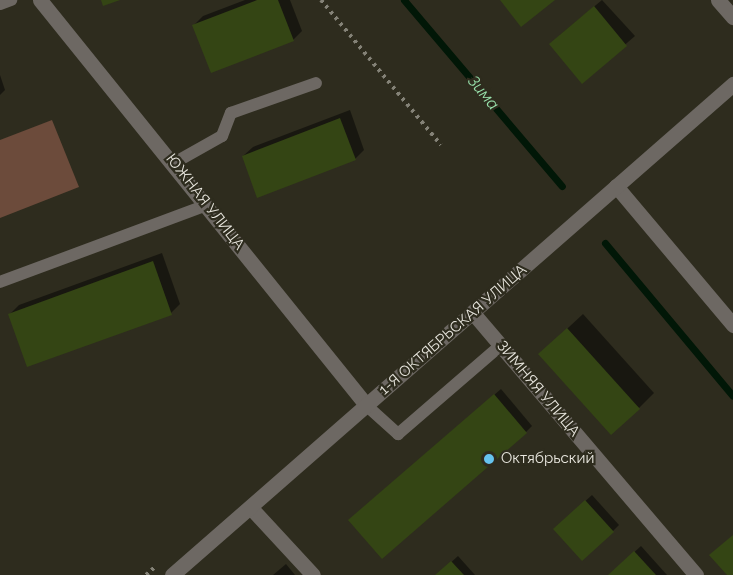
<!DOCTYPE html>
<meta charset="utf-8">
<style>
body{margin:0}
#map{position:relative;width:733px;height:575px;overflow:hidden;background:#2e2c1e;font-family:Raleway,sans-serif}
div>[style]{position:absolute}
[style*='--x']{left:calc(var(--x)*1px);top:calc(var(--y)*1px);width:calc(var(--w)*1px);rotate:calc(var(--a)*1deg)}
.green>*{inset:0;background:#6c4b3b}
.shadow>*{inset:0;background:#0007}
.stream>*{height:7px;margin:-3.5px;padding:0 3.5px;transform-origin:3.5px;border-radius:3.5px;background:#011707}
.building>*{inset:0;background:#344514}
.path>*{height:4px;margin-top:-2px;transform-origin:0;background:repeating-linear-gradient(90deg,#848277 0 3px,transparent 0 7.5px)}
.service>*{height:12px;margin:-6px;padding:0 6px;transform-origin:6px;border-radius:6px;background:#6d6863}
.minor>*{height:15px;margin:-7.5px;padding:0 7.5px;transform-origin:7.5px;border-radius:7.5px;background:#6d6863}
.tertiary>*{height:15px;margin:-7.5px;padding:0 7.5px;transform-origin:7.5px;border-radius:7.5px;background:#6d6863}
.dots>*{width:16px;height:16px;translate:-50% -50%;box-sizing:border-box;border:3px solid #2e2c1e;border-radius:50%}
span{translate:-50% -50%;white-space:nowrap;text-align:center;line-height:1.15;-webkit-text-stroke:4.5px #2e2c1e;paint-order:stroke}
.street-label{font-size:15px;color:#e8e6de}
.poi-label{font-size:15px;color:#e8e6de}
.left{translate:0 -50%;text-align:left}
.water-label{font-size:16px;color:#99e3ad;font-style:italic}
</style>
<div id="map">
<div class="green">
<div style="clip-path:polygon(52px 120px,79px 187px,0 218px,0 140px)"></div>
</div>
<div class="shadow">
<div style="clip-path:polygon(245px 0,290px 0,302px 31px,293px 40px,194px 25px,203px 16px)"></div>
<div style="clip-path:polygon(602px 0,635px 36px,582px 82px,560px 35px)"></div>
<div style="clip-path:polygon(0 75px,5px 90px,0 95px)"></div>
<div style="clip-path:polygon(350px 110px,364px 150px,355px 159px,243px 156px,253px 147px)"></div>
<div style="clip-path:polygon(162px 253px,180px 304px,171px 313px,9px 315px,19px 305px)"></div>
<div style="clip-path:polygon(583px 314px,654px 393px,639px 408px,555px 340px)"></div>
<div style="clip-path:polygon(501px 389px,532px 426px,526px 432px,356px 514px)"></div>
<div style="clip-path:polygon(592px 495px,619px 525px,613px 531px,561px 523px)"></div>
<div style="clip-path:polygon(641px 546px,667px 575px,609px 575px)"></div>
<div style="clip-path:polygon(458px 556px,475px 575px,437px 575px)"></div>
<div style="clip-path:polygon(286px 564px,295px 575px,273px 575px)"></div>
</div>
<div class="stream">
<div style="--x:404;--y:0;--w:244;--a:49.7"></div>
<div style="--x:605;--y:243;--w:199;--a:50.1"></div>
</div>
<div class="building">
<div style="clip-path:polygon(101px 0,120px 0,103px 6px)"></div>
<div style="clip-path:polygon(257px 0,278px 0,294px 41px,211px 73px,192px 25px)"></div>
<div style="clip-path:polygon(500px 0,555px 0,521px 27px)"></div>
<div style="clip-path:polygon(594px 6px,627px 46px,582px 84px,549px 44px)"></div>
<div style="clip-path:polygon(340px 118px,356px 160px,257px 198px,242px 156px)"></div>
<div style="clip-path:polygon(153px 261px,172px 315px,27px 367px,8px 314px)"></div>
<div style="clip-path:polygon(567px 328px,640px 409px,611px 435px,538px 354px)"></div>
<div style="clip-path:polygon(494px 394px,527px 433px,382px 559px,348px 520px)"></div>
<div style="clip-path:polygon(585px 500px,614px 532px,582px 561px,553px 529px)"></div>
<div style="clip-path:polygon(733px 535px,733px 575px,727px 575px,709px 555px)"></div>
<div style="clip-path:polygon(634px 551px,656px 575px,608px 575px)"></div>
<div style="clip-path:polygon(451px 561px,464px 575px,435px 575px)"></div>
</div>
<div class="path">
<div style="--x:321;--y:0;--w:188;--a:50.4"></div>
<div style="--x:146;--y:575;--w:12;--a:-42"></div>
</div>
<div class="service">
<div style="--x:0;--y:4;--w:12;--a:-20"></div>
<div style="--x:174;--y:163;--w:55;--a:-29.4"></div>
<div style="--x:222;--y:136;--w:25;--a:-69"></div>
<div style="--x:231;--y:113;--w:90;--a:-19.4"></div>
<div style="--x:0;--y:282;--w:221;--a:-20.4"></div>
<div style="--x:367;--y:406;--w:42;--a:42.1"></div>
<div style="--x:398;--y:434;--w:136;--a:-40.8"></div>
</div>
<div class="minor">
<div style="--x:40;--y:0;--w:521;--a:51.15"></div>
<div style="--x:718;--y:0;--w:23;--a:49"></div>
<div style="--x:616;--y:186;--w:182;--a:49.9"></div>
<div style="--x:473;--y:313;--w:344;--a:49.6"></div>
<div style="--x:251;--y:508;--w:91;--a:47.2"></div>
</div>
<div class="tertiary">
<div style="--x:172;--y:575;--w:746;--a:-41.19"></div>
</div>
<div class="dots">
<div style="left:489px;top:459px;background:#66c4ef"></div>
</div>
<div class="street-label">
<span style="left:205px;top:202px;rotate:52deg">ЮЖНАЯ УЛИЦА</span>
<span style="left:453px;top:330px;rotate:-41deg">1-Я ОКТЯБРЬСКАЯ УЛИЦА</span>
<span style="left:538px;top:389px;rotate:50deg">ЗИМНЯЯ УЛИЦА</span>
</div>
<div class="poi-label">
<span class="left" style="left:501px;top:459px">Октябрьский</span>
</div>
<div class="water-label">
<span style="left:483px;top:93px;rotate:50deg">Зима</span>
</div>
</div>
